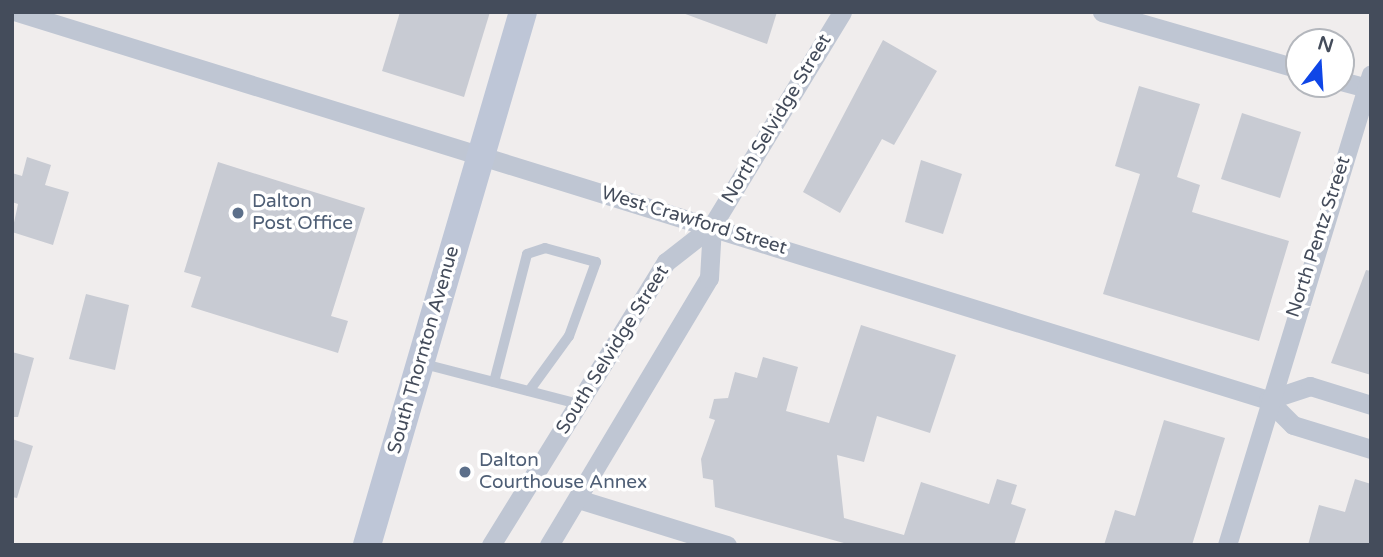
<!DOCTYPE html>
<style>
body{margin:0}
#map{position:relative;width:1383px;height:557px;overflow:hidden;background:#f0eded;font-family:"Varela Round",sans-serif}
div>[style]{position:absolute}
[style*='--x']{left:calc(var(--x)*1px);top:calc(var(--y)*1px);width:calc(var(--w)*1px);rotate:calc(var(--a)*1deg)}
.building>*{inset:0;background:#c8cbd3}
.service>*{height:10px;margin:-5px;padding:0 5px;transform-origin:5px;border-radius:5px;background:#bfc6d3}
.minor>*{height:19px;margin:-9.5px;padding:0 9.5px;transform-origin:9.5px;border-radius:9.5px;background:#bfc6d3}
.secondary>*{height:28px;margin:-14px;padding:0 14px;transform-origin:14px;border-radius:14px;background:#bec6d7}
.dots>*{width:19px;height:19px;translate:-50% -50%;box-sizing:border-box;border:4px solid #fff;border-radius:50%}
span{translate:-50% -50%;white-space:nowrap;text-align:center;line-height:1.15;-webkit-text-stroke:7px #fff;paint-order:stroke}
.street-label{font-size:19px;color:#444c5b}
.service-label{font-size:19px;color:#4e5e75}
.left{translate:0 -50%;text-align:left}
.frame{position:absolute;inset:0;border:14px solid #444c5b;pointer-events:none}
.north{position:absolute;left:1285px;top:28px;width:70px;height:70px;box-sizing:border-box;background:#fff;border:2px solid #b4b7bd;border-radius:50%;rotate:17deg;font-size:19px;font-weight:700;line-height:28px;text-align:center;color:#444c5b}
.north::after{content:'';display:block;margin:auto;width:24px;height:32px;background:#0f46e7;clip-path:polygon(50% 0,100% 100%,50% 72%,0 100%)}
</style>
<div id="map">
<div class="building">
<div style="clip-path:polygon(400px 12px,490px 12px,464px 97px,382px 71px)"></div>
<div style="clip-path:polygon(680px 12px,777px 12px,767px 44px)"></div>
<div style="clip-path:polygon(883px 40px,937px 71px,894px 145px,882px 139px,840px 213px,803px 192px)"></div>
<div style="clip-path:polygon(1139px 86px,1200px 104px,1177px 177px,1200px 185px,1192px 212px,1289px 241px,1259px 341px,1103px 294px,1140px 174px,1115px 166px)"></div>
<div style="clip-path:polygon(1242px 113px,1301px 132px,1280px 198px,1221px 179px)"></div>
<div style="clip-path:polygon(27px 157px,51px 165px,45px 185px,69px 192px,53px 245px,12px 232px,18px 204px,12px 202px,12px 173px,22px 176px)"></div>
<div style="clip-path:polygon(921px 160px,962px 174px,943px 234px,905px 222px)"></div>
<div style="clip-path:polygon(218px 162px,365px 208px,331px 316px,348px 321px,338px 353px,191px 307px,201px 277px,184px 272px)"></div>
<div style="clip-path:polygon(1366px 270px,1371px 271px,1371px 375px,1331px 363px)"></div>
<div style="clip-path:polygon(86px 294px,129px 305px,115px 370px,69px 359px)"></div>
<div style="clip-path:polygon(861px 325px,956px 355px,930px 433px,877px 416px,864px 462px,837px 455px,844px 518px,904px 535px,921px 482px,989px 504px,997px 479px,1017px 485px,1011px 504px,1026px 509px,1014px 545px,851px 545px,715px 507px,713px 480px,703px 478px,701px 459px,715px 420px,709px 418px,714px 399px,728px 398px,735px 372px,757px 378px,763px 357px,798px 367px,786px 411px,829px 423px)"></div>
<div style="clip-path:polygon(12px 352px,34px 358px,18px 417px,12px 417px)"></div>
<div style="clip-path:polygon(1164px 420px,1225px 438px,1192px 545px,1104px 545px,1115px 510px,1135px 516px)"></div>
<div style="clip-path:polygon(12px 439px,33px 446px,17px 498px,12px 497px)"></div>
<div style="clip-path:polygon(1355px 479px,1371px 484px,1371px 545px,1308px 545px,1319px 505px,1345px 512px)"></div>
</div>
<div class="service">
<div style="--x:424;--y:364;--w:160;--a:14.5"></div>
<div style="--x:494;--y:382;--w:132;--a:-75.5"></div>
<div style="--x:527;--y:254;--w:19;--a:-18"></div>
<div style="--x:545;--y:248;--w:53;--a:15.4"></div>
<div style="--x:596;--y:262;--w:79;--a:110"></div>
<div style="--x:569;--y:336;--w:68;--a:126"></div>
</div>
<div class="minor">
<div style="--x:17;--y:12;--w:1310;--a:17.23"></div>
<div style="--x:1268;--y:400;--w:44;--a:-18.4"></div>
<div style="--x:1310;--y:386;--w:64;--a:17.3"></div>
<div style="--x:1102;--y:12;--w:205;--a:16.1"></div>
<div style="--x:1341;--y:81;--w:31;--a:15"></div>
<div style="--x:1268;--y:400;--w:35;--a:45"></div>
<div style="--x:1293;--y:425;--w:82;--a:17.1"></div>
<div style="--x:578;--y:499;--w:156;--a:17.2"></div>
<div style="--x:491;--y:545;--w:333;--a:-58.3"></div>
<div style="--x:666;--y:262;--w:58;--a:-38"></div>
<div style="--x:712;--y:226;--w:250;--a:-58.7"></div>
<div style="--x:549;--y:545;--w:311;--a:-59.1"></div>
<div style="--x:709;--y:278;--w:52;--a:-86.7"></div>
<div style="--x:1227;--y:545;--w:492;--a:-73"></div>
</div>
<div class="secondary">
<div style="--x:367;--y:545;--w:555;--a:-73.69"></div>
</div>
<div class="dots">
<div style="left:238px;top:213px;background:#5c6f8a"></div>
<div style="left:465px;top:472px;background:#5c6f8a"></div>
</div>
<div class="street-label">
<span style="left:777px;top:119px;rotate:-59deg">North Selvidge Street</span>
<span style="left:694px;top:221px;rotate:17deg">West Crawford Street</span>
<span style="left:1319px;top:237px;rotate:-72deg">North Pentz Street</span>
<span style="left:424px;top:350px;rotate:-74deg">South Thornton Avenue</span>
<span style="left:613px;top:350px;rotate:-58deg">South Selvidge Street</span>
</div>
<div class="service-label">
<span class="left" style="left:252px;top:213px">Dalton<br>Post Office</span>
<span class="left" style="left:479px;top:472px">Dalton<br>Courthouse Annex</span>
</div>
<div class="frame"></div>
<div class="north">N</div>
</div>
